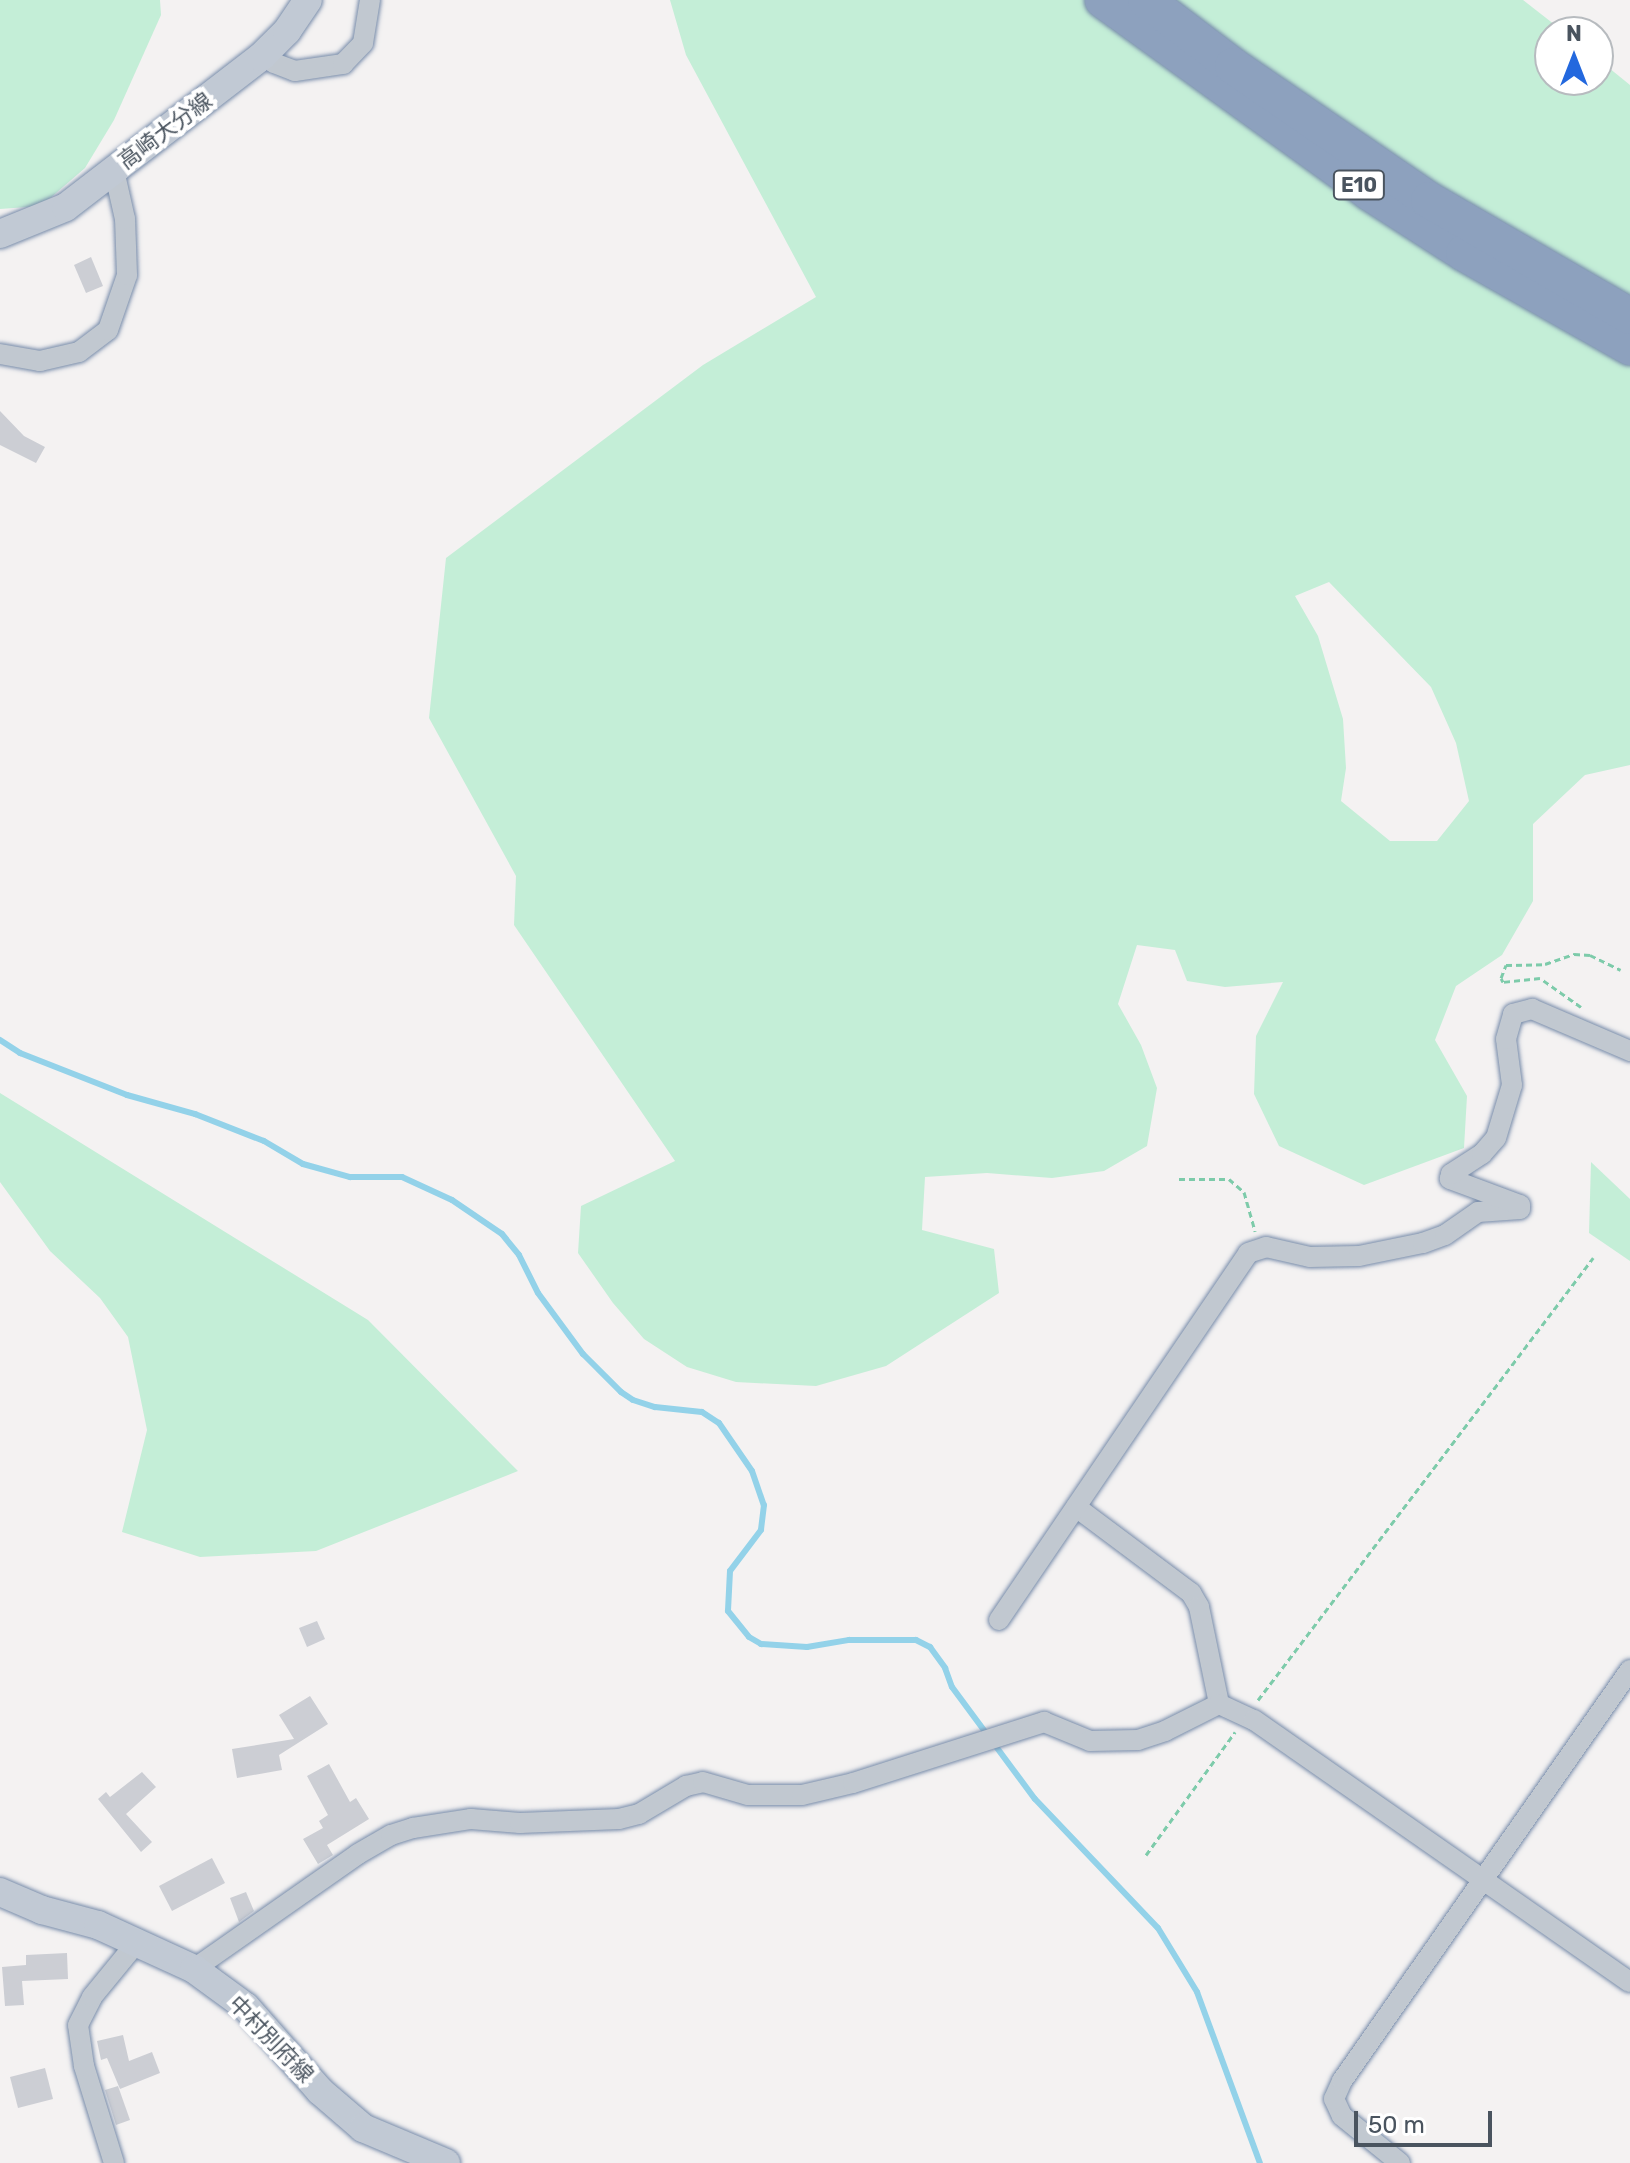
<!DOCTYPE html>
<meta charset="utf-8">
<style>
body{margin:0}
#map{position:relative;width:1630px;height:2163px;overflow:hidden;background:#f4f2f2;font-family:Rubik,"Noto Sans JP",sans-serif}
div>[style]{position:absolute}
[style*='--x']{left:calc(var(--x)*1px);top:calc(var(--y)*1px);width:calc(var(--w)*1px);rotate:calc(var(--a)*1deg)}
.green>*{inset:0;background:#c4eed7}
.stream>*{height:6px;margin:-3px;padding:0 3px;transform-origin:3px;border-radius:3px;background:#93d2e9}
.building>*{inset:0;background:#ccced4}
.path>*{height:3px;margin-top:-1.5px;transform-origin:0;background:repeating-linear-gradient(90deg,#7dcbaa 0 6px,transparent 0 10px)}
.roads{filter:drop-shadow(0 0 2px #788caa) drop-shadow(0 0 2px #788caa)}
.minor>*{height:20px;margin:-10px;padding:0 10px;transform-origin:10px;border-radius:10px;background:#c1c8d0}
.secondary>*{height:28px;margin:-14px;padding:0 14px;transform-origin:14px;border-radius:14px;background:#c1c9d4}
.motorway>*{height:36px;margin:-18px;padding:0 18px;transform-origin:18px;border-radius:18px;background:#8da1be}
span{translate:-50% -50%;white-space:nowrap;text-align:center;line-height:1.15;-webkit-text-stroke:8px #fff;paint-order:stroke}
.shield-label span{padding:2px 6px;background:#fff;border:2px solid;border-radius:6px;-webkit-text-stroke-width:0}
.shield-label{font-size:20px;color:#4a545f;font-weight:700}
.street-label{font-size:22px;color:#4a545f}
.north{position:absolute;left:1534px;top:16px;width:80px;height:80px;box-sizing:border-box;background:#fff;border:2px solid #b7bbbf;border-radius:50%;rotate:0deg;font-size:22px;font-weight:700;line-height:32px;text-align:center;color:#4a545f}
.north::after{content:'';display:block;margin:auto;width:28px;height:36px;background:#2368de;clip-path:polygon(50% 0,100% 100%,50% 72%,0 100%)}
.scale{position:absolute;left:1354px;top:2111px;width:138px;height:36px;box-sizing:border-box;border:4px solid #4a545f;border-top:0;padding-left:10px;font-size:24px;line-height:28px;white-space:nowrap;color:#4a545f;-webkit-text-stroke:6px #fff;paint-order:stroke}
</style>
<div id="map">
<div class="green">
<div style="clip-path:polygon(0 0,160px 0,161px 15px,114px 120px,85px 168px,41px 206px,0 209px)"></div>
<div style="clip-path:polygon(evenodd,670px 0,1523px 0,1564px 32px,1550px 32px,1550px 80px,1598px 80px,1598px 59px,1630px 85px,1630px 765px,1585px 775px,1533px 824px,1533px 901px,1502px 955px,1456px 986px,1435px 1040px,1467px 1096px,1464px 1148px,1364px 1185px,1279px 1146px,1254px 1094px,1256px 1036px,1283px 982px,1225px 987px,1187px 981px,1175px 950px,1137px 945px,1118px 1004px,1141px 1045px,1157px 1088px,1147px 1146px,1104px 1171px,1052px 1178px,987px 1173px,925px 1177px,922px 1230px,994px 1249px,999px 1293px,886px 1366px,816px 1386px,736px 1382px,687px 1367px,644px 1339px,613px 1303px,578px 1253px,581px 1206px,675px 1161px,514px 925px,516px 876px,429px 718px,446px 558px,703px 365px,816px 297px,686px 55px,670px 0,1329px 582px,1431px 687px,1456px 743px,1469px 801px,1437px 841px,1390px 841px,1341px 801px,1346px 768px,1343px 719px,1318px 636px,1295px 596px,1329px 582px)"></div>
<div style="clip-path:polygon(0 1093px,368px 1320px,518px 1471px,316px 1551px,200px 1557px,122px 1532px,147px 1430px,128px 1337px,100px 1298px,50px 1251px,0 1182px)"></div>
<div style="clip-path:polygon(1591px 1162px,1630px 1199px,1630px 1261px,1589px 1233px)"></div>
</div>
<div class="stream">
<div style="--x:0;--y:1040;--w:24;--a:33"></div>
<div style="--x:20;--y:1053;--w:115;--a:21.4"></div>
<div style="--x:127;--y:1095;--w:71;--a:15.6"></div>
<div style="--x:195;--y:1114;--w:74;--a:21.4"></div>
<div style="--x:264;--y:1141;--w:45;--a:30.5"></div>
<div style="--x:303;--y:1164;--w:49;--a:15.5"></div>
<div style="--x:350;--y:1177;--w:52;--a:0"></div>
<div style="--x:402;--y:1177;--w:55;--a:24.7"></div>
<div style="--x:452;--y:1200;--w:60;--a:34.2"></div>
<div style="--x:502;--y:1234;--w:27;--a:51"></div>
<div style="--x:519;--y:1255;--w:42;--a:63.4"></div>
<div style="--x:538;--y:1293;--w:76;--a:53.6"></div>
<div style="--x:583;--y:1354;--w:54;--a:45"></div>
<div style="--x:621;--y:1392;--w:14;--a:34"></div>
<div style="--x:633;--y:1400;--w:23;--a:18"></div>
<div style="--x:655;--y:1407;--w:47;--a:6.1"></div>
<div style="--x:702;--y:1412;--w:20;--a:33"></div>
<div style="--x:719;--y:1423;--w:58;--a:55.5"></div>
<div style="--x:752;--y:1471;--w:36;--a:71"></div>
<div style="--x:764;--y:1505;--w:25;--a:97"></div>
<div style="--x:761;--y:1530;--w:51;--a:127.1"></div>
<div style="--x:730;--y:1571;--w:40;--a:92.9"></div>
<div style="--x:728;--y:1611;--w:33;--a:51"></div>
<div style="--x:749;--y:1637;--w:14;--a:30"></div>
<div style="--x:761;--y:1644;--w:46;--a:3.7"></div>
<div style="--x:807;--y:1647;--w:43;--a:-9.5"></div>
<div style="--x:849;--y:1640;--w:67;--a:0"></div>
<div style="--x:916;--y:1640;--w:16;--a:27"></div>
<div style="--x:930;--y:1647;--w:26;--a:54"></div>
<div style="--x:945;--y:1668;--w:20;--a:70"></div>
<div style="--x:952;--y:1687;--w:139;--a:53.5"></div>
<div style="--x:1035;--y:1799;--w:178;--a:46.4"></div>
<div style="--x:1158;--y:1928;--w:75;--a:58.6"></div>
<div style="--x:1197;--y:1992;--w:182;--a:69.8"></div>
</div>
<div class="building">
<div style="clip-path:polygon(91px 257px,103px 286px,86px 293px,74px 265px)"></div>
<div style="clip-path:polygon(0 411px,24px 436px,45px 447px,36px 463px,0 445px)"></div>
<div style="clip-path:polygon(317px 1621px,325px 1639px,307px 1647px,299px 1628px)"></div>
<div style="clip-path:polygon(310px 1696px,328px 1724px,279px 1755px,282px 1770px,237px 1778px,232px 1749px,294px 1739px,279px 1715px)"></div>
<div style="clip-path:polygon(329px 1764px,350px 1802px,356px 1798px,369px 1819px,327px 1845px,333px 1855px,318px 1864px,303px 1839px,323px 1828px,319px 1821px,328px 1815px,307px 1776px)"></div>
<div style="clip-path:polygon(142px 1772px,156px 1787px,126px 1814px,152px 1842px,141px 1852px,98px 1799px,106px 1792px,110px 1797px)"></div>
<div style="clip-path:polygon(212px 1858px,225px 1883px,172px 1911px,159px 1886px)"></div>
<div style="clip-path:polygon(246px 1892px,254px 1911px,239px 1922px,230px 1898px)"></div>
<div style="clip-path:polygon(67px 1953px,68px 1979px,22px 1981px,24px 2005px,5px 2006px,2px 1967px,26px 1965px,26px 1955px)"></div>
<div style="clip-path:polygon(123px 2035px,129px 2061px,152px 2052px,160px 2073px,120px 2089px,107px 2058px,101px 2060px,97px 2041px)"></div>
<div style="clip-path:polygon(45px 2068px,53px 2099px,18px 2108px,10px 2077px)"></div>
<div style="clip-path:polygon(118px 2086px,130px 2120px,116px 2125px,105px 2090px)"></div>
</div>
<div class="path">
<div style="--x:1581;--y:1007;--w:50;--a:-144.7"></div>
<div style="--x:1540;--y:978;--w:37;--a:174"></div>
<div style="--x:1503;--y:982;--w:4;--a:-117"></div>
<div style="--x:1501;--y:978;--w:14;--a:-69"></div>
<div style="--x:1506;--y:965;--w:39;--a:-1"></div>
<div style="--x:1545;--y:964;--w:31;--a:-19"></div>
<div style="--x:1574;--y:954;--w:16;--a:4"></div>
<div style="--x:1590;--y:955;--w:34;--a:26"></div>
<div style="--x:1179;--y:1179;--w:50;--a:0"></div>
<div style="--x:1229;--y:1179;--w:20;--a:41"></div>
<div style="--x:1244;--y:1192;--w:41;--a:74.2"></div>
<div style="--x:1258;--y:1700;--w:555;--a:-52.84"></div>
<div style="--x:1146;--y:1855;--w:152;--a:-54.1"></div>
</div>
<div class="roads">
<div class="minor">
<div style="--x:264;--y:54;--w:13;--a:42"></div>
<div style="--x:274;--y:63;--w:22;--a:21"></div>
<div style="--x:295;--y:71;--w:49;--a:-8.3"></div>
<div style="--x:343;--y:64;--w:29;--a:-46"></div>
<div style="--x:363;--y:43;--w:44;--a:-80.8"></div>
<div style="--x:0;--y:354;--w:41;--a:9.9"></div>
<div style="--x:40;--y:361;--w:40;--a:-13"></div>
<div style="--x:79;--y:352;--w:36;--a:-37"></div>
<div style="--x:108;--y:330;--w:58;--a:-70.9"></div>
<div style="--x:127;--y:275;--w:56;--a:-92"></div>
<div style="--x:125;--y:219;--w:50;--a:-102.7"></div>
<div style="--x:1076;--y:1507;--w:144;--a:36.8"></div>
<div style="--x:1191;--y:1593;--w:16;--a:60"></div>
<div style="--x:1199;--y:1607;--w:99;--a:78.3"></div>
<div style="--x:999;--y:1620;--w:443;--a:-55.8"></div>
<div style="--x:1248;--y:1253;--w:19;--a:-18"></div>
<div style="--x:1266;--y:1247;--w:45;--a:12.8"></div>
<div style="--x:1310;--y:1257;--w:49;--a:-1.2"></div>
<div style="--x:1359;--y:1256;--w:65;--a:-11.5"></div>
<div style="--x:1423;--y:1243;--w:23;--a:-20"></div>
<div style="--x:1445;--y:1235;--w:40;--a:-34.9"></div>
<div style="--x:1478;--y:1212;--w:42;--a:-4.1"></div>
<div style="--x:1520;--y:1209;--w:4;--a:-90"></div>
<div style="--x:1520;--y:1205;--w:75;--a:-159.6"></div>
<div style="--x:1450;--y:1179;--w:5;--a:-79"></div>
<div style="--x:1451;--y:1174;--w:37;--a:-33"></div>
<div style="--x:1482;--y:1154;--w:21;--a:-49"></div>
<div style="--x:1496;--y:1138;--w:55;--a:-73.2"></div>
<div style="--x:1512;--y:1085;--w:46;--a:-97.4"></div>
<div style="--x:1506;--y:1039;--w:26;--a:-74"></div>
<div style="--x:1513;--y:1014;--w:20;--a:-15"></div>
<div style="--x:1532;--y:1009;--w:107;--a:23.2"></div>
<div style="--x:194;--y:1969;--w:200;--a:-35"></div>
<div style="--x:358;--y:1854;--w:38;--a:-30"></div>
<div style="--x:391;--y:1835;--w:23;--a:-18"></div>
<div style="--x:413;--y:1828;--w:59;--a:-8.8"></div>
<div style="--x:471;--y:1819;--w:49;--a:4.7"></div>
<div style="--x:520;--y:1823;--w:99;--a:-2.3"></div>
<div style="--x:619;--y:1819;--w:21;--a:-14"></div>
<div style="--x:639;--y:1814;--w:55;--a:-30.8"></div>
<div style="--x:686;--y:1786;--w:17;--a:-13"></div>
<div style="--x:703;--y:1782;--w:47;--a:16.1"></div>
<div style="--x:748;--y:1795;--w:54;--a:0"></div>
<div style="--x:802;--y:1795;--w:52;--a:-13.2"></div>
<div style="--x:853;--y:1783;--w:201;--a:-17.7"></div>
<div style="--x:1044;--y:1722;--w:50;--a:22.4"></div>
<div style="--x:1090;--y:1741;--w:48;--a:-1.2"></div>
<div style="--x:1138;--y:1740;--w:28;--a:-18"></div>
<div style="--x:1165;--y:1731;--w:60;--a:-26.6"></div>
<div style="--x:1219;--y:1704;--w:38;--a:25"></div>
<div style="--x:1254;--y:1720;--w:458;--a:34.9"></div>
<div style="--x:114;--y:2163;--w:102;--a:-107.2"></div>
<div style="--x:84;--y:2066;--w:41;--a:-98.3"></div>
<div style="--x:78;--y:2025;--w:31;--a:-63"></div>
<div style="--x:92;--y:1997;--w:71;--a:-50.7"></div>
<div style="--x:1400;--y:2163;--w:75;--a:-141"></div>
<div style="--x:1342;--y:2116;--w:19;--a:-115"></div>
<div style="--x:1334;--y:2099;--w:20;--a:-66"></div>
<div style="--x:1342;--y:2081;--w:502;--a:-54.98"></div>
</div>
<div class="secondary">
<div style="--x:0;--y:234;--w:71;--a:-22.2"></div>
<div style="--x:66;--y:207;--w:246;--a:-37.6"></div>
<div style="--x:261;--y:57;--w:37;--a:-45"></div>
<div style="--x:287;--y:31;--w:37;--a:-56"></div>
<div style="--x:0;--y:1892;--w:46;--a:23.2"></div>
<div style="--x:42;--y:1910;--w:58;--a:15"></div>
<div style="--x:98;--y:1925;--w:106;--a:24.6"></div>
<div style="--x:194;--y:1969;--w:64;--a:36.2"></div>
<div style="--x:246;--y:2007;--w:112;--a:48.6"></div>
<div style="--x:320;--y:2091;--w:57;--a:40.7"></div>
<div style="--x:363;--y:2128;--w:90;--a:22.9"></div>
</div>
<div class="motorway">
<div style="--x:1103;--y:0;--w:328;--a:35.8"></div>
<div style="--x:1369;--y:192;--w:113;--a:32.7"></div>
<div style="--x:1464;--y:253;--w:191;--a:29.5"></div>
<div style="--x:1146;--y:0;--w:109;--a:37.2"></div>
<div style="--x:1233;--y:66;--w:237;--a:34.4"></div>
<div style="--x:1429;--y:200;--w:232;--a:30"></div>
</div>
</div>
<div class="shield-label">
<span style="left:1359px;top:185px">E10</span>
</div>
<div class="street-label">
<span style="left:165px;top:131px;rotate:-37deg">高崎大分線</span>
<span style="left:271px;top:2039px;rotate:46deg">中村別府線</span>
</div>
<div class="north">N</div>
<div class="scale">50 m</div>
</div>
